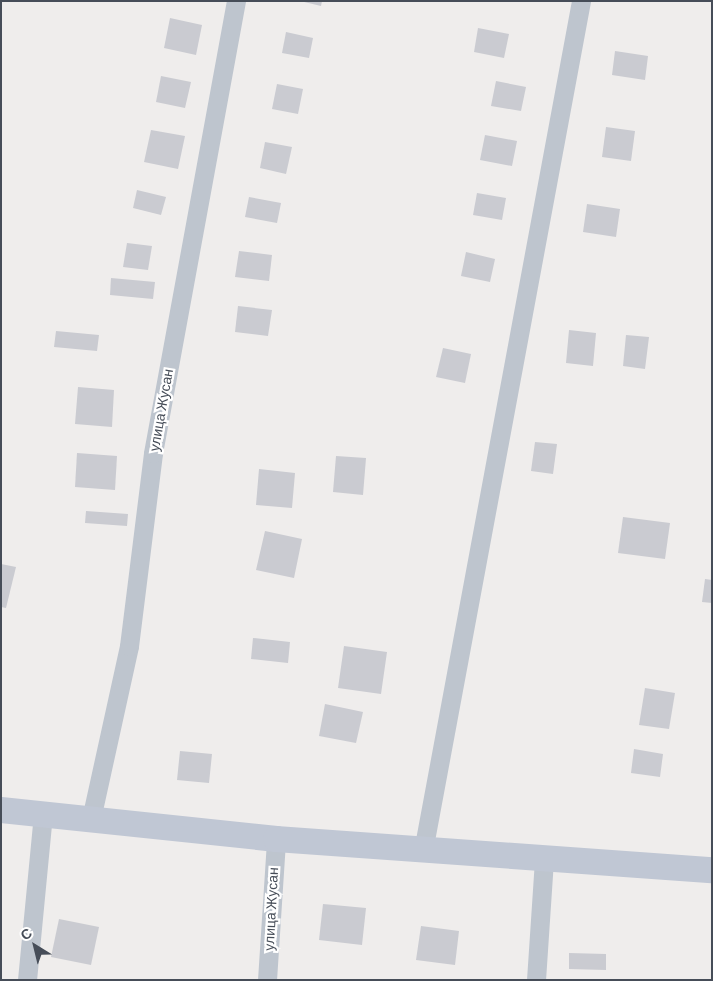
<!DOCTYPE html>
<meta charset="utf-8">
<style>
body{margin:0}
#map{position:relative;width:713px;height:981px;overflow:hidden;background:#efedec;font-family:Barlow,sans-serif}
div>[style]{position:absolute}
[style*='--x']{left:calc(var(--x)*1px);top:calc(var(--y)*1px);width:calc(var(--w)*1px);rotate:calc(var(--a)*1deg)}
.building>*{inset:0;background:#cacbd1}
.minor>*{height:19px;margin:-9.5px;padding:0 9.5px;transform-origin:9.5px;border-radius:9.5px;background:#bec5ce}
.secondary>*{height:26px;margin:-13px;padding:0 13px;transform-origin:13px;border-radius:13px;background:#c0c7d4}
span{translate:-50% -50%;white-space:nowrap;text-align:center;line-height:1.15;-webkit-text-stroke:4.5px #fff;paint-order:stroke}
.street-label{font-size:14px;color:#464d58}
.frame{position:absolute;inset:0;border:2px solid #464d58;pointer-events:none}
.north{position:absolute;left:10px;top:921px;width:50px;height:50px;-webkit-text-stroke:4px #fff;paint-order:stroke;rotate:324deg;font-size:14px;font-weight:700;line-height:20px;text-align:center;color:#464d58}
.north::after{content:'';display:block;margin:auto;width:18px;height:22px;background:#464d58;clip-path:polygon(50% 0,100% 100%,50% 72%,0 100%)}
</style>
<div id="map">
<div class="building">
<div style="clip-path:polygon(300px 1px,322px 1px,321px 6px)"></div>
<div style="clip-path:polygon(170px 18px,202px 25px,196px 55px,164px 48px)"></div>
<div style="clip-path:polygon(478px 28px,509px 34px,504px 58px,474px 52px)"></div>
<div style="clip-path:polygon(286px 32px,313px 38px,309px 58px,282px 53px)"></div>
<div style="clip-path:polygon(615px 51px,648px 56px,645px 80px,612px 75px)"></div>
<div style="clip-path:polygon(161px 76px,191px 82px,185px 108px,156px 102px)"></div>
<div style="clip-path:polygon(496px 81px,526px 87px,521px 111px,491px 106px)"></div>
<div style="clip-path:polygon(277px 84px,303px 89px,298px 114px,272px 109px)"></div>
<div style="clip-path:polygon(606px 127px,635px 131px,631px 161px,602px 157px)"></div>
<div style="clip-path:polygon(151px 130px,185px 136px,178px 169px,144px 162px)"></div>
<div style="clip-path:polygon(485px 135px,517px 141px,512px 166px,480px 160px)"></div>
<div style="clip-path:polygon(265px 142px,292px 147px,286px 174px,260px 168px)"></div>
<div style="clip-path:polygon(137px 190px,166px 197px,161px 215px,133px 208px)"></div>
<div style="clip-path:polygon(477px 193px,506px 198px,502px 220px,473px 215px)"></div>
<div style="clip-path:polygon(249px 197px,281px 203px,277px 223px,245px 217px)"></div>
<div style="clip-path:polygon(587px 204px,620px 209px,616px 237px,583px 232px)"></div>
<div style="clip-path:polygon(127px 243px,152px 246px,148px 270px,123px 267px)"></div>
<div style="clip-path:polygon(239px 251px,272px 255px,269px 281px,235px 277px)"></div>
<div style="clip-path:polygon(466px 252px,495px 259px,490px 282px,461px 276px)"></div>
<div style="clip-path:polygon(111px 278px,155px 282px,153px 299px,110px 295px)"></div>
<div style="clip-path:polygon(238px 306px,272px 310px,268px 336px,235px 332px)"></div>
<div style="clip-path:polygon(569px 330px,596px 333px,593px 366px,566px 363px)"></div>
<div style="clip-path:polygon(56px 331px,99px 335px,97px 351px,54px 347px)"></div>
<div style="clip-path:polygon(626px 335px,649px 337px,645px 369px,623px 366px)"></div>
<div style="clip-path:polygon(443px 348px,471px 354px,465px 383px,436px 377px)"></div>
<div style="clip-path:polygon(78px 387px,114px 390px,112px 427px,75px 424px)"></div>
<div style="clip-path:polygon(535px 442px,557px 444px,553px 474px,531px 471px)"></div>
<div style="clip-path:polygon(77px 453px,117px 456px,115px 490px,75px 487px)"></div>
<div style="clip-path:polygon(336px 456px,366px 458px,363px 495px,333px 492px)"></div>
<div style="clip-path:polygon(259px 469px,295px 473px,292px 508px,256px 505px)"></div>
<div style="clip-path:polygon(86px 511px,128px 514px,127px 526px,85px 523px)"></div>
<div style="clip-path:polygon(623px 517px,670px 523px,665px 559px,618px 553px)"></div>
<div style="clip-path:polygon(265px 531px,302px 539px,294px 578px,256px 570px)"></div>
<div style="clip-path:polygon(1px 564px,16px 567px,6px 608px,1px 607px)"></div>
<div style="clip-path:polygon(705px 579px,712px 580px,712px 603px,702px 602px)"></div>
<div style="clip-path:polygon(253px 638px,290px 642px,288px 663px,251px 659px)"></div>
<div style="clip-path:polygon(344px 646px,387px 652px,381px 694px,338px 688px)"></div>
<div style="clip-path:polygon(645px 688px,675px 693px,669px 729px,639px 725px)"></div>
<div style="clip-path:polygon(325px 704px,363px 712px,356px 743px,319px 736px)"></div>
<div style="clip-path:polygon(634px 749px,663px 754px,660px 777px,631px 773px)"></div>
<div style="clip-path:polygon(180px 751px,212px 754px,209px 783px,177px 780px)"></div>
<div style="clip-path:polygon(323px 904px,366px 908px,362px 945px,319px 940px)"></div>
<div style="clip-path:polygon(59px 919px,99px 927px,91px 965px,51px 957px)"></div>
<div style="clip-path:polygon(421px 926px,459px 931px,455px 965px,416px 960px)"></div>
<div style="clip-path:polygon(569px 953px,606px 954px,606px 970px,569px 969px)"></div>
</div>
<div class="minor">
<div style="--x:91;--y:819;--w:177;--a:-77.6"></div>
<div style="--x:129;--y:646;--w:194;--a:-82.9"></div>
<div style="--x:153;--y:453;--w:460;--a:-79.6"></div>
<div style="--x:423;--y:851;--w:865;--a:-79.47"></div>
<div style="--x:27;--y:980;--w:167;--a:-84.5"></div>
<div style="--x:267;--y:980;--w:141;--a:-86.3"></div>
<div style="--x:536;--y:980;--w:122;--a:-86.2"></div>
</div>
<div class="secondary">
<div style="--x:1;--y:810;--w:277;--a:6"></div>
<div style="--x:276;--y:839;--w:437;--a:4.1"></div>
</div>
<div class="street-label">
<span style="left:161px;top:410px;rotate:-80deg">улица Жусан</span>
<span style="left:271px;top:909px;rotate:-87deg">улица Жусан</span>
</div>
<div class="frame"></div>
<div class="north">С</div>
</div>
